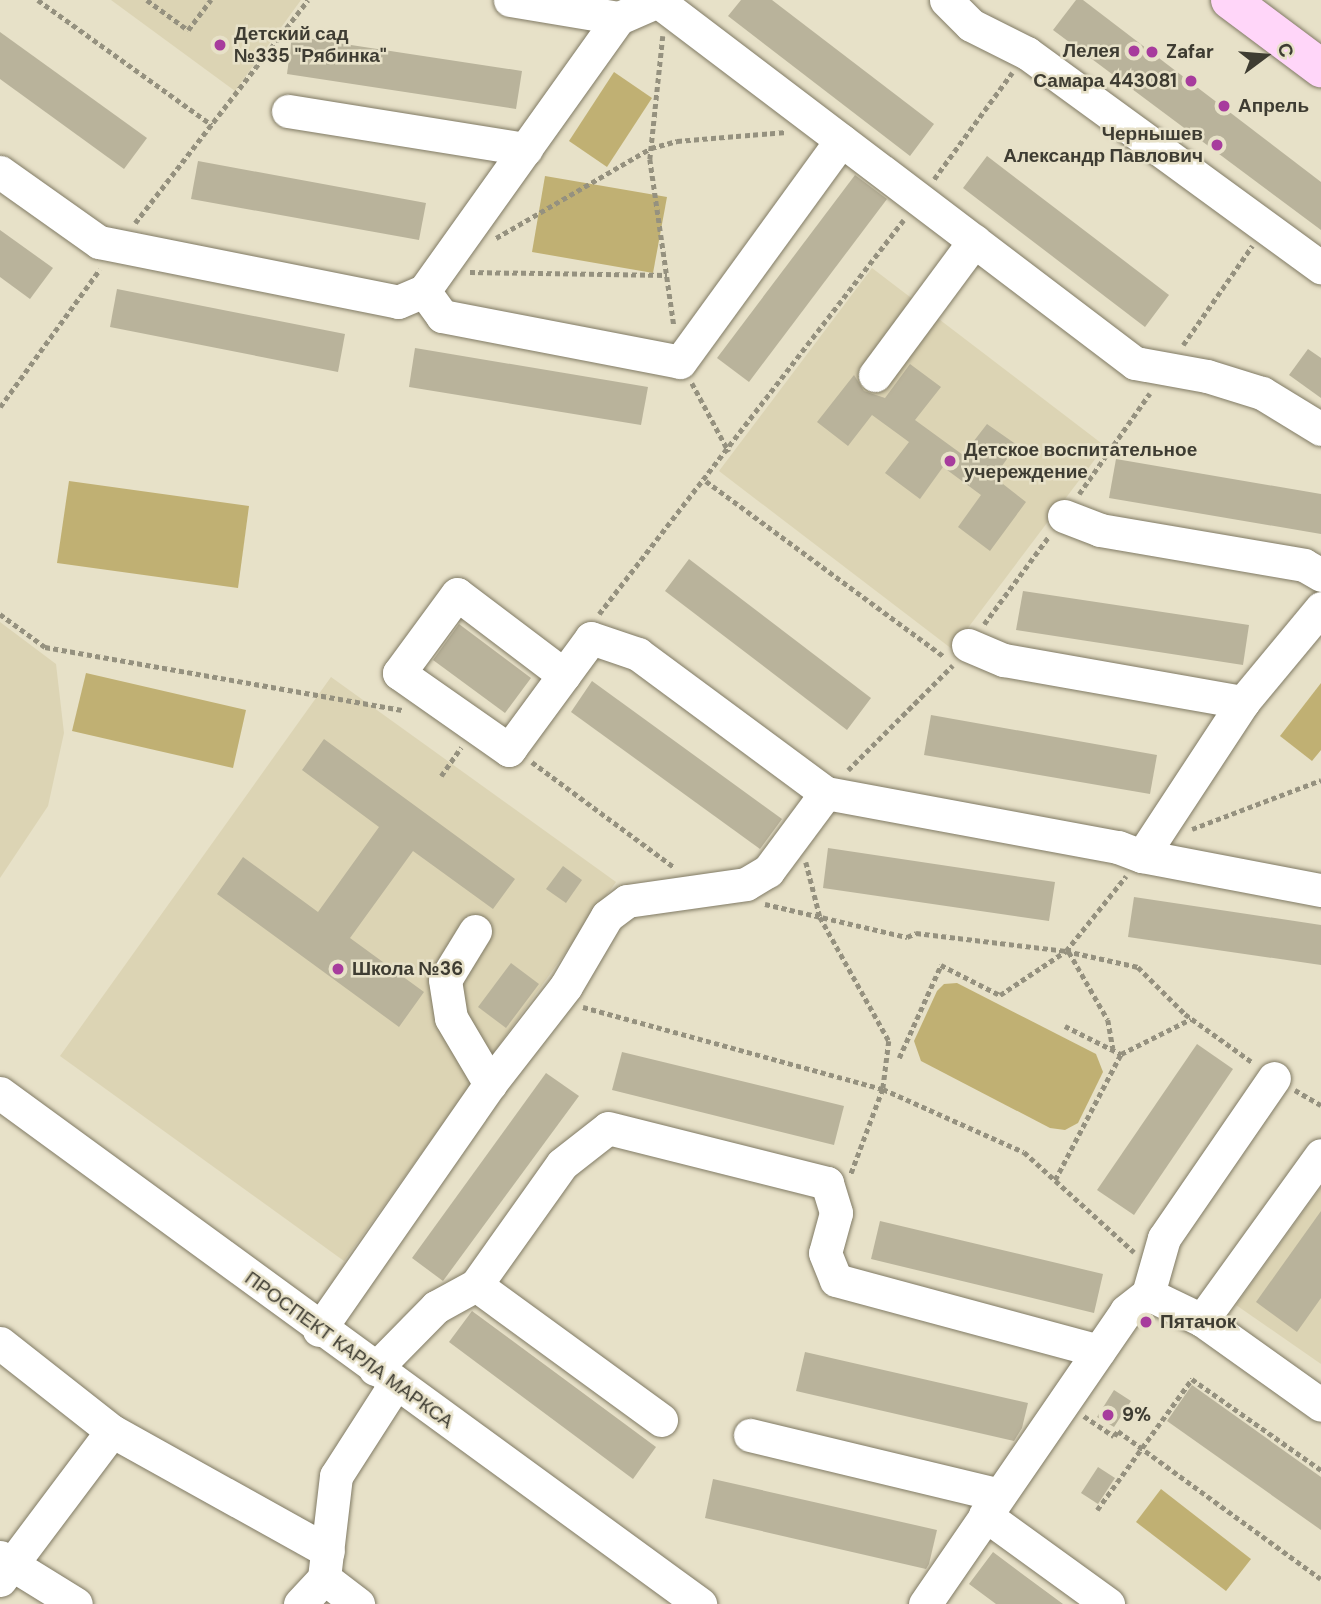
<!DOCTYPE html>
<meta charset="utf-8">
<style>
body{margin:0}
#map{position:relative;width:1321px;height:1604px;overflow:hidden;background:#e7e1c8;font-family:"DM Sans",sans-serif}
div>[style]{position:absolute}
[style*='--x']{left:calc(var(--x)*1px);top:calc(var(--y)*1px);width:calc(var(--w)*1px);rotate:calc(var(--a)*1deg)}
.built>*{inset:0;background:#dcd4b4}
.green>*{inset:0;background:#c0b073}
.building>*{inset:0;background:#b9b39b}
.path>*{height:4.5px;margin-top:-2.25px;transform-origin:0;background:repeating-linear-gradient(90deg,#95917f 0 5px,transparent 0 8.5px)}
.roads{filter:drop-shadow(0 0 2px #807a64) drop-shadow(0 0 2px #807a64)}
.minor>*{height:33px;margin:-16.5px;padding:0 16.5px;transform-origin:16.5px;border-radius:16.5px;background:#fff}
.major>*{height:38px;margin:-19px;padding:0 19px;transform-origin:19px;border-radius:19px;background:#ffd6f9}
.dots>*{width:19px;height:19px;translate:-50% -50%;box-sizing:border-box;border:4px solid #e7e1c8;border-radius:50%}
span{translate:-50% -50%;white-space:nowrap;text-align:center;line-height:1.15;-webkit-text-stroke:5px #e7e1c8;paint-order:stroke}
.poi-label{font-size:19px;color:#3e3c32;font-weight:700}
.left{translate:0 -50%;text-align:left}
.right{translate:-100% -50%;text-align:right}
.street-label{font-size:19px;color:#3e3c32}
.north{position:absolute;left:1230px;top:21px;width:70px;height:70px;-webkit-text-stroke:5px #e7e1c8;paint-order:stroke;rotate:74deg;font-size:19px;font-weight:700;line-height:28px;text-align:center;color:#3e3c32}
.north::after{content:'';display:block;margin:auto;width:24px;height:32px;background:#3e3c32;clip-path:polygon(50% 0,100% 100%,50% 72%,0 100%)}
</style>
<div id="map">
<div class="built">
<div style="clip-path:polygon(111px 0,301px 0,235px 91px)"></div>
<div style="clip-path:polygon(872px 268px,1105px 446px,952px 649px,719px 471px)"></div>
<div style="clip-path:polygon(0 622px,56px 664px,64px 733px,48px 806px,0 878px)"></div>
<div style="clip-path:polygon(331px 677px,616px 882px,344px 1261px,60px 1056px)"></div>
<div style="clip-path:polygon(1321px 1187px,1321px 1364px,1236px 1305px)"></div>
</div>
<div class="green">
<div style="clip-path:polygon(614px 72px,652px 98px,607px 167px,569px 141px)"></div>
<div style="clip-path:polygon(545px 176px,667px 197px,653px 273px,532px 252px)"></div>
<div style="clip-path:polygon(69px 481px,249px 506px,238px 588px,57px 563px)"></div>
<div style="clip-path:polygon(86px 673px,246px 710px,233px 768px,72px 731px)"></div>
<div style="clip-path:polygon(1321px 683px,1321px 750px,1312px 761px,1280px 736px)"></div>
<div style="clip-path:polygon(957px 983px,1096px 1054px,1103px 1072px,1078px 1123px,1065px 1130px,1050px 1128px,921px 1061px,914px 1041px,937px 991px,944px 984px)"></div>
<div style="clip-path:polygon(1161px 1489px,1251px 1559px,1226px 1591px,1136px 1522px)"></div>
</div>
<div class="building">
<div style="clip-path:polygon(741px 0,772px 0,934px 124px,910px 156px,728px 16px)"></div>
<div style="clip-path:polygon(1076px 0,1083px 0,1321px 182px,1321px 230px,1053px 30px)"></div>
<div style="clip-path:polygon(0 32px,147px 138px,124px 169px,0 79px)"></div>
<div style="clip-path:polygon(292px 36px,522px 71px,516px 109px,287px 74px)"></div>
<div style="clip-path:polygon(987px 156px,1169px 295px,1145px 327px,963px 188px)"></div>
<div style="clip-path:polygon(198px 161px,426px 203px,419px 240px,191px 199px)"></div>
<div style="clip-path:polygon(855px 175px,887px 199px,749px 382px,717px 358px)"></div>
<div style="clip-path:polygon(0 230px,53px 268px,30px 299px,0 277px)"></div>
<div style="clip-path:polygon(117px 289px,345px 334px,338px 372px,110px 327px)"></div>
<div style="clip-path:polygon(415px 348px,648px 387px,641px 425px,409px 387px)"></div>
<div style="clip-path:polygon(1308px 349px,1321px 358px,1321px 398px,1289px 375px)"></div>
<div style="clip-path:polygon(910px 364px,941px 387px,915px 420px,963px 455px,987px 424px,1017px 445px,994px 477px,1026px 502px,990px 551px,958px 527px,981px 495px,943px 467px,920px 499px,885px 473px,909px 442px,872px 415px,848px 446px,817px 422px,854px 375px,864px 391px,885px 398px)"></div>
<div style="clip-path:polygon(1116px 459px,1321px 494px,1321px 534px,1109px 498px)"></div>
<div style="clip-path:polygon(689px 559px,871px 698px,847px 730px,665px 591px)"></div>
<div style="clip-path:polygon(1023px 591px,1249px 625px,1243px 665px,1016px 630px)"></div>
<div style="clip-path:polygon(459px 624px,531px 678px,505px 713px,433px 660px)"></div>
<div style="clip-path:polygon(592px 681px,782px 819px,760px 849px,571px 712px)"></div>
<div style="clip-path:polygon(931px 715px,1157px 755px,1150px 794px,924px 755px)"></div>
<div style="clip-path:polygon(324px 739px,515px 879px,493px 909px,413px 851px,350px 938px,424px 992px,399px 1027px,217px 894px,243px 857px,318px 912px,379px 827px,302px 770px)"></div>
<div style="clip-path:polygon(828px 848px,1055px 882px,1049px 921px,823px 888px)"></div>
<div style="clip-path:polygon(563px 866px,582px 880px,566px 903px,546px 889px)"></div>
<div style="clip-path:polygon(1134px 897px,1321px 925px,1321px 965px,1128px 937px)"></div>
<div style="clip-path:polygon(511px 963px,539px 984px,506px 1028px,478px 1007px)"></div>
<div style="clip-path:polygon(1197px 1044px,1233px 1069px,1134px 1215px,1097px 1190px)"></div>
<div style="clip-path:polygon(622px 1052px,844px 1106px,834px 1145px,612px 1090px)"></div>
<div style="clip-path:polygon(546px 1073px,579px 1096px,443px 1281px,412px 1258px)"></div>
<div style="clip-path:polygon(1321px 1211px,1321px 1298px,1297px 1332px,1256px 1302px)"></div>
<div style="clip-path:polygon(880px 1221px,1103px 1274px,1094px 1313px,871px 1259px)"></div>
<div style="clip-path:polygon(472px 1311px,656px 1447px,633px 1479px,449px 1342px)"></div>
<div style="clip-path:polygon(805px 1352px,1028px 1403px,1022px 1428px,1014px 1441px,796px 1391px)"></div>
<div style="clip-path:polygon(1192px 1385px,1321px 1477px,1321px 1530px,1167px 1421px)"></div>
<div style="clip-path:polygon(1114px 1390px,1131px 1401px,1114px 1427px,1097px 1417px)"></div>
<div style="clip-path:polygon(1098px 1467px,1115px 1478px,1098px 1504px,1081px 1493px)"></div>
<div style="clip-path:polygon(713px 1479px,937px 1530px,929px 1564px,926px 1569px,705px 1518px)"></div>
<div style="clip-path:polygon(993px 1552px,1025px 1576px,1063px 1604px,996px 1604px,969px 1584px)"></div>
</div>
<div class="path">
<div style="--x:38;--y:0;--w:214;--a:35.7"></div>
<div style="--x:147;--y:0;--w:51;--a:36.2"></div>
<div style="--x:188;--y:30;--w:38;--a:-53"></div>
<div style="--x:663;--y:36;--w:124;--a:96"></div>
<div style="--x:650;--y:159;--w:169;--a:81.8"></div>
<div style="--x:934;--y:179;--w:132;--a:-53.7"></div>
<div style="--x:135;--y:223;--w:282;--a:-52.2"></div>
<div style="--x:496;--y:238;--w:179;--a:-30.1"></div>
<div style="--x:651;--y:148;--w:27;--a:-15"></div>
<div style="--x:677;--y:141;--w:110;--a:-4.7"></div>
<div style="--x:470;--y:272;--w:197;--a:0.9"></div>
<div style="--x:1183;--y:345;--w:121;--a:-55.1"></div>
<div style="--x:692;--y:383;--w:78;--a:61.8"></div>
<div style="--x:0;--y:407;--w:170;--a:-54.1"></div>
<div style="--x:706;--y:481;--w:297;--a:36.4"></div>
<div style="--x:1079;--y:494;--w:123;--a:-54.9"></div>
<div style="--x:0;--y:614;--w:56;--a:36.3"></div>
<div style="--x:45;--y:647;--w:364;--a:10"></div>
<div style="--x:599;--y:614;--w:498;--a:-52.3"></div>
<div style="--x:984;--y:624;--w:109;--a:-53.5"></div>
<div style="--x:532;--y:762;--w:177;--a:36.5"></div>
<div style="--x:848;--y:770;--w:148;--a:-45"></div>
<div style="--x:441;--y:776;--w:35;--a:-55"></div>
<div style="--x:1192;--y:829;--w:138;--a:-20.8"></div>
<div style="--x:806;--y:862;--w:57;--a:75.7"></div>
<div style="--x:820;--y:917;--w:142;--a:60.9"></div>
<div style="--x:889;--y:1041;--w:48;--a:97.1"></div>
<div style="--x:883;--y:1089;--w:91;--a:110.6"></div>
<div style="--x:765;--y:904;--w:146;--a:13.1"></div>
<div style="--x:907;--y:937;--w:10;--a:-24"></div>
<div style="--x:916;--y:933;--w:151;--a:6.8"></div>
<div style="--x:1066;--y:951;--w:74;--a:12.5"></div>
<div style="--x:1138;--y:967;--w:66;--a:45"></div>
<div style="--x:1185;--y:1014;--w:82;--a:35.6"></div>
<div style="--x:1069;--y:952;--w:78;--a:60.2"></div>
<div style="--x:1108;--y:1020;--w:29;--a:80"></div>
<div style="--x:583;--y:1007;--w:311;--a:15.3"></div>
<div style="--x:883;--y:1089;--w:154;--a:24.1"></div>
<div style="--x:1024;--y:1152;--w:149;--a:42.3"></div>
<div style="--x:1065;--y:1026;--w:63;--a:26.6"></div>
<div style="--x:1121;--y:1054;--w:78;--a:-26.6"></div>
<div style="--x:899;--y:1058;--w:102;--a:-65.7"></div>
<div style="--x:941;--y:965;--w:66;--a:27"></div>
<div style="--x:1000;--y:995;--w:79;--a:-33.7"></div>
<div style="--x:1066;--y:951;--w:96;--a:-51.3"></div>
<div style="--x:1295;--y:1090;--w:30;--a:30"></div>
<div style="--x:1055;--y:1180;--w:142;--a:-62.4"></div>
<div style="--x:1084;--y:1416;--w:36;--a:34"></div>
<div style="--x:1114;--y:1436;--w:6;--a:-51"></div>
<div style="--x:1118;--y:1431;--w:251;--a:36.1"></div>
<div style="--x:1097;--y:1510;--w:162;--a:-54.1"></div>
<div style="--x:1192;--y:1379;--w:158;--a:35.2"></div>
</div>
<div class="roads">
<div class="minor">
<div style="--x:510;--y:0;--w:110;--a:9.4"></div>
<div style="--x:946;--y:0;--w:35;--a:45"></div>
<div style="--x:971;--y:25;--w:63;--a:26.6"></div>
<div style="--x:1027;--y:53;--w:364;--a:36.1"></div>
<div style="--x:659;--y:2;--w:597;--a:37.18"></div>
<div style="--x:1135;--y:363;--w:73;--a:10.2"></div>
<div style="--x:1207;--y:376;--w:58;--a:17.2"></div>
<div style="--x:1262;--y:393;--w:69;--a:31.4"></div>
<div style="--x:288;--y:111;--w:241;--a:9.1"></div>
<div style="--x:0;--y:172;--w:121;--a:35.3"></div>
<div style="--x:99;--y:242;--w:305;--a:11.3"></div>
<div style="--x:398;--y:302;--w:28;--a:-23"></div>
<div style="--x:424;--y:291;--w:335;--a:-54.5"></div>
<div style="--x:619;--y:18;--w:45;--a:-23.7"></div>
<div style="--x:424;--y:291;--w:31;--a:54"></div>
<div style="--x:442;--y:316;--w:242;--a:10.9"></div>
<div style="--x:680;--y:362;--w:274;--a:-54"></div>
<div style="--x:875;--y:375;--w:167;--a:-53.5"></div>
<div style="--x:1064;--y:516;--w:39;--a:21"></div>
<div style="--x:1100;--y:530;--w:207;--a:9.7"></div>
<div style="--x:1304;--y:565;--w:20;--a:30"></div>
<div style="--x:968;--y:645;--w:39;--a:23"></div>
<div style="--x:1004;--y:660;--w:243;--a:10"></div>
<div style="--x:564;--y:675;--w:134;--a:-142.9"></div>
<div style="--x:457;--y:594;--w:98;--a:126.3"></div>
<div style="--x:399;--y:673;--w:134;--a:35"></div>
<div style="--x:509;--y:750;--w:4;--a:-56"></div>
<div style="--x:511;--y:747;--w:135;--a:-53.7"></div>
<div style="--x:591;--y:638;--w:50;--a:18.8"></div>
<div style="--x:638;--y:654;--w:234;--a:36.5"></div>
<div style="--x:826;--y:793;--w:297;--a:10.5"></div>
<div style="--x:1118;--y:847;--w:26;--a:21"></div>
<div style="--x:1142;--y:856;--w:184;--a:-56.7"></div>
<div style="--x:1243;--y:702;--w:122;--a:-50.3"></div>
<div style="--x:1142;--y:856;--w:182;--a:10.8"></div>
<div style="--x:475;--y:931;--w:57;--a:121.5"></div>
<div style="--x:445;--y:980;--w:38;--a:81"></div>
<div style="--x:451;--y:1018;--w:77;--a:59.4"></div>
<div style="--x:0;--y:1093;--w:867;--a:36.13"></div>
<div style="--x:476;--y:1285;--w:229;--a:36.1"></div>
<div style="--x:1148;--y:1294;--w:60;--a:25.7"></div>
<div style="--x:1202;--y:1320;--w:146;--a:35.5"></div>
<div style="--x:1202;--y:1320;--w:203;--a:-54.2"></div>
<div style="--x:319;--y:1330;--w:300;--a:-55.2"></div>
<div style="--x:490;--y:1084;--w:124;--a:-52.2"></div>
<div style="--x:566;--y:986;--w:81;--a:-59.6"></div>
<div style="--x:607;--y:916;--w:25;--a:-37"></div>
<div style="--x:627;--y:901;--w:120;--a:-8.1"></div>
<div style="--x:746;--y:884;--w:26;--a:-31"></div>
<div style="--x:768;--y:871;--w:97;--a:-53.4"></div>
<div style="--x:0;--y:1343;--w:142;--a:38.2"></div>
<div style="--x:112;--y:1431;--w:247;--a:29.1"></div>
<div style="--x:375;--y:1369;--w:87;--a:-45.5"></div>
<div style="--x:436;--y:1307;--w:46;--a:-28.8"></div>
<div style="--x:476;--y:1285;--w:148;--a:-54.6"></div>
<div style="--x:562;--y:1164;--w:58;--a:-38"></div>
<div style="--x:608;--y:1128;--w:226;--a:14.1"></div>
<div style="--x:827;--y:1183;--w:31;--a:73"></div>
<div style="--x:836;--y:1213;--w:41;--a:105.4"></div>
<div style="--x:825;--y:1253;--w:29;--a:68"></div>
<div style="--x:836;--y:1280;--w:272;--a:15.1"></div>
<div style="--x:750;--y:1435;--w:256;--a:13.5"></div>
<div style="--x:985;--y:1515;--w:152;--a:35.9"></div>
<div style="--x:0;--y:1557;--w:89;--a:31.7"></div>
<div style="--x:324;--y:1578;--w:43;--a:37.4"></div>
<div style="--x:0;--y:1580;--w:186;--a:-53.1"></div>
<div style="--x:300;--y:1604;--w:35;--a:-47"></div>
<div style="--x:324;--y:1578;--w:103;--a:-83.3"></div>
<div style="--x:336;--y:1476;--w:109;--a:-57.3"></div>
<div style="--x:925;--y:1604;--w:355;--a:-55.5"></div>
<div style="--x:1126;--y:1311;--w:28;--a:-38"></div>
<div style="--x:1148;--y:1294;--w:58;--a:-74.1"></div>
<div style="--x:1164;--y:1238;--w:194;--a:-55.5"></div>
</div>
<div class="major">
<div style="--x:1230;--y:0;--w:114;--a:36.8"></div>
</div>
</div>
<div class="dots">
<div style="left:220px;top:45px;background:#a73c9d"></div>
<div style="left:1134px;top:51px;background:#a73c9d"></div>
<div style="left:1152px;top:52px;background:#a73c9d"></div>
<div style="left:1191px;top:81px;background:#a73c9d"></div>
<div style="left:1224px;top:106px;background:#a73c9d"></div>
<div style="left:1217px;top:145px;background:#a73c9d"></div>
<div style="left:950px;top:461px;background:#a73c9d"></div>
<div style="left:338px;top:969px;background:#a73c9d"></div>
<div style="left:1146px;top:1322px;background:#a73c9d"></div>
<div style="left:1108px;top:1415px;background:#a73c9d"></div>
</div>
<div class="poi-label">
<span class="left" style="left:234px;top:45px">Детский сад<br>№335 "Рябинка"</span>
<span class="right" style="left:1120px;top:51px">Лелея</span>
<span class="left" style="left:1166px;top:52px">Zafar</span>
<span class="right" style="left:1177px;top:81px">Самара 443081</span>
<span class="left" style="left:1238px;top:106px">Апрель</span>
<span class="right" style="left:1203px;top:145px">Чернышев<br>Александр Павлович</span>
<span class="left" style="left:964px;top:461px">Детское воспитательное<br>учереждение</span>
<span class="left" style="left:352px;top:969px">Школа №36</span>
<span class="left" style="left:1160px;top:1322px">Пятачок</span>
<span class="left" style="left:1122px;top:1415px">9%</span>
</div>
<div class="street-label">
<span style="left:349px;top:1350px;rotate:36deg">ПРОСПЕКТ КАРЛА МАРКСА</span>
</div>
<div class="north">С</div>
</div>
